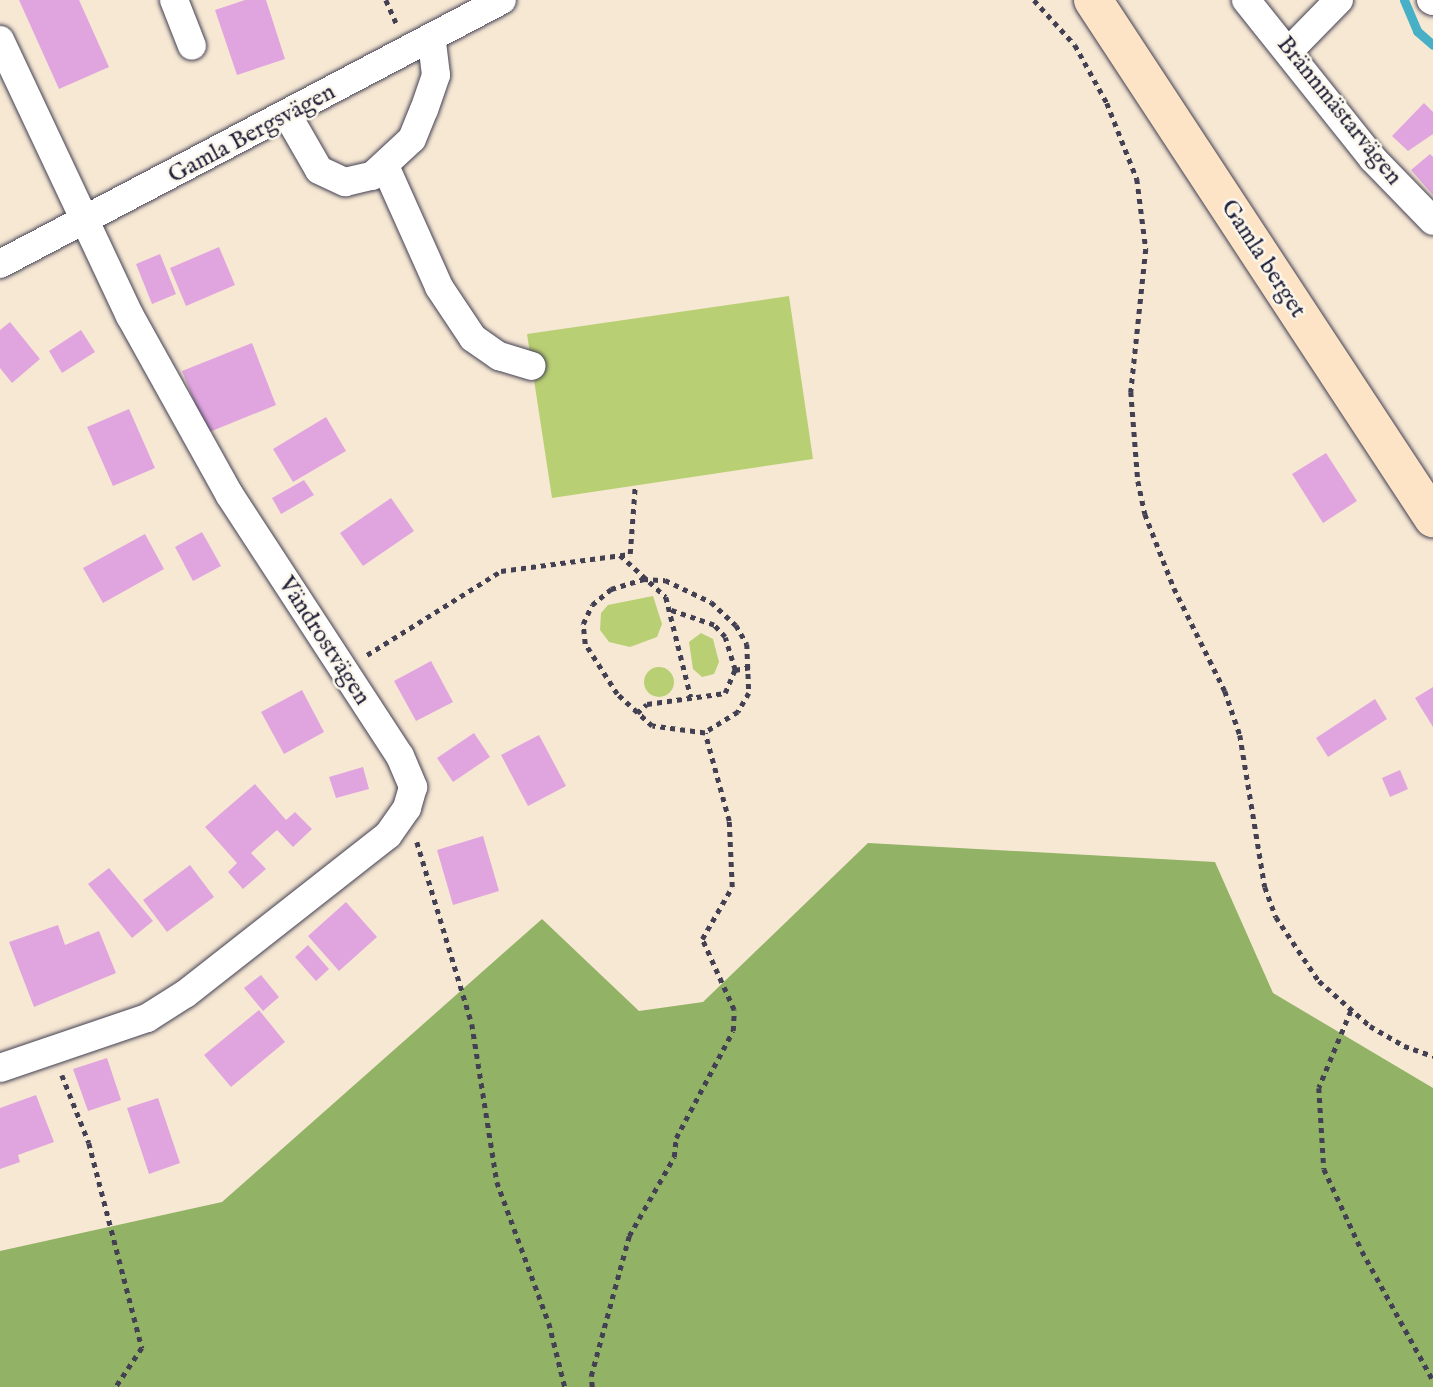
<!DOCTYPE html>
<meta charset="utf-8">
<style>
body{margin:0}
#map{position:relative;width:1433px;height:1387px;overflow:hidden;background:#f7e8d4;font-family:"IM FELL English",serif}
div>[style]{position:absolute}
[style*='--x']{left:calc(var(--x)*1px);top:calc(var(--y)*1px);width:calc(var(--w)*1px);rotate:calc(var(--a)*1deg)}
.green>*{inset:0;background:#b9cf73}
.round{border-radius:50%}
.forest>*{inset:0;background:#92b265}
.stream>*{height:9px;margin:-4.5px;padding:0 4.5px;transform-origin:4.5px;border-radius:4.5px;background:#47b0c6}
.building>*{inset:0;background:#e0a5df}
.path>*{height:4.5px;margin-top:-2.25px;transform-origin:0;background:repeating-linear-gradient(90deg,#424052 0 5px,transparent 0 10px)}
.roads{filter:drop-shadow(0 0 2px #424052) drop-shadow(0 0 2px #424052)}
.street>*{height:28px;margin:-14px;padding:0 14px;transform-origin:14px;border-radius:14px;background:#fff}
.secondary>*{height:38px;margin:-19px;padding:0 19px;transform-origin:19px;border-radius:19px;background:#fee4c6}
span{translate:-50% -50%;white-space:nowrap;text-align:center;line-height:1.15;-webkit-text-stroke:5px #fbf7ec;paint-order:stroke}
.street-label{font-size:24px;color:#22223b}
</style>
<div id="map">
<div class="green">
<div style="clip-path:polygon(789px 296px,813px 459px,552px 498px,527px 334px)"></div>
<div style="clip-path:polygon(653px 596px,662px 624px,657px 637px,630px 647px,609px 642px,600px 630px,601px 613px,608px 605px)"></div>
<div style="clip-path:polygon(701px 633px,713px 639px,719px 662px,714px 674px,702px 677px,693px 669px,689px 642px)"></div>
<div class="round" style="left:644px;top:667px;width:30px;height:30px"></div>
</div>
<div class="forest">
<div style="clip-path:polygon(868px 843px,1215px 862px,1273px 993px,1433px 1088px,1433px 1387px,0 1387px,0 1251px,222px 1202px,542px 919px,639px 1011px,703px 1002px)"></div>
</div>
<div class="stream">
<div style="--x:1404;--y:0;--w:34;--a:67"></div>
<div style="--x:1417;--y:31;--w:21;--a:41"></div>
</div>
<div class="building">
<div style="clip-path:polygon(19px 0,79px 0,109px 67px,59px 89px)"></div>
<div style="clip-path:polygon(245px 0,266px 0,285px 59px,237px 75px,215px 10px)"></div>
<div style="clip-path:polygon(1424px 103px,1433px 112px,1433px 134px,1408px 151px,1392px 136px)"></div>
<div style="clip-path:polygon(1430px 154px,1433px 157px,1433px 195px,1411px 170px)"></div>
<div style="clip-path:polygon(219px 247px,235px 285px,186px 306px,170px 268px)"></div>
<div style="clip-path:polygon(160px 254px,176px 294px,152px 304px,136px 264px)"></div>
<div style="clip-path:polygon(10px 322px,40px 359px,12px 383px,0 368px,0 330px)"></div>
<div style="clip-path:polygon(81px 330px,95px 352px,62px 373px,49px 351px)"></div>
<div style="clip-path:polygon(252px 343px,276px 405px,207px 433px,182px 371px)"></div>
<div style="clip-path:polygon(129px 409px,155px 468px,113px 486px,87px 427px)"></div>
<div style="clip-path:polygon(326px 417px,346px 451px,293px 482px,273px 449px)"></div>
<div style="clip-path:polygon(1326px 453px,1357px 501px,1323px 523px,1292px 474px)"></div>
<div style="clip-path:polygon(304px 480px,314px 495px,281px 514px,272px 498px)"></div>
<div style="clip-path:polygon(391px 498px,414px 531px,363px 566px,340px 533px)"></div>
<div style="clip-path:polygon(202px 532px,221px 566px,193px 581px,175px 547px)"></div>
<div style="clip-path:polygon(145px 534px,164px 569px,103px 603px,83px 568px)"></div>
<div style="clip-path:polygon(431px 661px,453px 702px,416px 721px,394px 681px)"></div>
<div style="clip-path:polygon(1433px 687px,1433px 727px,1415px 698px)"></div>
<div style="clip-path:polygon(302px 690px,324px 732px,284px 754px,261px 712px)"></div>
<div style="clip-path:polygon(1375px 699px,1387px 719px,1328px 757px,1316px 738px)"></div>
<div style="clip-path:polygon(474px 733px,490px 757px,453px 782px,437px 758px)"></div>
<div style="clip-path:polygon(539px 735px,566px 786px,528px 806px,501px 755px)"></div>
<div style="clip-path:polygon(363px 767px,369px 789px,336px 798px,329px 777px)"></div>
<div style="clip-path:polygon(1400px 770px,1408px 789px,1390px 797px,1382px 778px)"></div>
<div style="clip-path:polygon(255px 784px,286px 820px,295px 812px,312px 829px,293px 847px,277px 830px,251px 853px,266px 869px,243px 889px,228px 872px,237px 863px,205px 827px)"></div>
<div style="clip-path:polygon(483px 836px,499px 891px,453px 905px,437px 850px)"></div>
<div style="clip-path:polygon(190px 865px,214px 897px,167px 932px,143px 900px)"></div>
<div style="clip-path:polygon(109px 868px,153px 921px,132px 938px,88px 884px)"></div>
<div style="clip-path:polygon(346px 902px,377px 937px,339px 971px,308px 936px)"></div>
<div style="clip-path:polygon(58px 925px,65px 945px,99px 931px,116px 973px,34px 1007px,9px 942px)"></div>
<div style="clip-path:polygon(308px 945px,329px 969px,316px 981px,295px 957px)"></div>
<div style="clip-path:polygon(261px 975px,279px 997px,263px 1011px,244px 988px)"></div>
<div style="clip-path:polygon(259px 1010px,285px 1042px,231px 1087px,204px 1055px)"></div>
<div style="clip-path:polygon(107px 1058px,121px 1100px,88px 1111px,73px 1069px)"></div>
<div style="clip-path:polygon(36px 1095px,54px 1142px,18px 1155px,20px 1162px,0 1169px,0 1108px)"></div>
<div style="clip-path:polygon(158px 1098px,180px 1163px,149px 1174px,127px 1108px)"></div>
</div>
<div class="path">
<div style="--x:386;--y:0;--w:27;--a:66"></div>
<div style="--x:1034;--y:0;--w:61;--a:47.7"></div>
<div style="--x:1075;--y:45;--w:66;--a:61.1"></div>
<div style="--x:1107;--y:103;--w:82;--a:68.5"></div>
<div style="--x:1137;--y:179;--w:71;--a:82.7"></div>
<div style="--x:1146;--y:249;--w:144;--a:96"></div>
<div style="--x:1131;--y:392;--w:89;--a:85.5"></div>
<div style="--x:1138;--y:481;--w:34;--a:78"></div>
<div style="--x:1145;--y:514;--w:79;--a:68.6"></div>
<div style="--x:1174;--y:588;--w:115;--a:63.7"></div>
<div style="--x:1225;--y:691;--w:46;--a:71.2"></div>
<div style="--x:1240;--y:735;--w:154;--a:80.7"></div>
<div style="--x:1265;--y:887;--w:32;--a:70"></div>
<div style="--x:1276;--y:917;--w:77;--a:56.1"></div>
<div style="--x:1319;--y:981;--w:68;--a:41.4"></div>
<div style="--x:1370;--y:1026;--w:39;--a:30"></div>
<div style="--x:1404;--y:1046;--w:31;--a:19"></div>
<div style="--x:620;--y:555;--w:62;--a:42.4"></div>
<div style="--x:666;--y:597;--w:103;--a:76"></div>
<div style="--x:643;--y:579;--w:22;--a:3"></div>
<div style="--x:665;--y:580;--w:51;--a:25.6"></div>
<div style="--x:711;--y:602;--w:34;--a:43"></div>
<div style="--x:736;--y:625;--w:22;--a:60"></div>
<div style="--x:747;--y:644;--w:49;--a:87.7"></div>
<div style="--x:749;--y:693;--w:22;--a:120"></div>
<div style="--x:738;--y:712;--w:39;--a:148"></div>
<div style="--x:705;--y:733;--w:53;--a:-172.5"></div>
<div style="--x:652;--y:726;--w:47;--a:-137.6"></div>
<div style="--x:617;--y:694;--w:59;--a:-122.6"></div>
<div style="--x:585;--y:644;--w:20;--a:-96"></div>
<div style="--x:583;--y:624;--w:21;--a:-65"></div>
<div style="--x:592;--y:605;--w:25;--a:-40"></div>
<div style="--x:611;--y:589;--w:34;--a:-17"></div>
<div style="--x:367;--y:655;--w:158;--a:-32.1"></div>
<div style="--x:501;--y:571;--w:130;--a:-7.5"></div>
<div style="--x:630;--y:554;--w:68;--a:-85.8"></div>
<div style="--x:735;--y:670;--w:16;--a:-11"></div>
<div style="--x:637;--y:713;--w:13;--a:-42"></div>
<div style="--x:647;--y:704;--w:79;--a:-8"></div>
<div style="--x:725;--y:693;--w:25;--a:-67"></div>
<div style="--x:735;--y:670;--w:34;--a:-107"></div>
<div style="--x:725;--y:637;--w:16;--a:-133"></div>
<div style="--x:714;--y:625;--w:46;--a:-161.2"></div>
<div style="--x:417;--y:842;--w:190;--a:73.2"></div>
<div style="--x:472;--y:1024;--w:160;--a:81"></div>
<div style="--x:497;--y:1182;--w:150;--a:69.8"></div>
<div style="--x:549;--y:1323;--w:66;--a:76"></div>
<div style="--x:1351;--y:1011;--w:83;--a:112.6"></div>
<div style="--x:1319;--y:1088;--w:81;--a:86.5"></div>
<div style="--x:1324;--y:1169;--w:90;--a:65.1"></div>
<div style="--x:1362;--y:1251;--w:147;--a:61.2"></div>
<div style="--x:62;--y:1075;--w:73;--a:68.3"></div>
<div style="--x:89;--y:1143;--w:212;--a:75.5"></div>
<div style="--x:142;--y:1348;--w:47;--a:123.7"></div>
<div style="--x:592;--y:1387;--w:11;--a:-95"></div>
<div style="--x:591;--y:1376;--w:145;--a:-74.8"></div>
<div style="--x:629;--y:1236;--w:91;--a:-60.3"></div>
<div style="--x:674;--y:1157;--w:19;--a:-84"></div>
<div style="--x:676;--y:1138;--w:121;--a:-62"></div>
<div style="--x:733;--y:1031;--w:21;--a:-87"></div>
<div style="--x:734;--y:1010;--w:78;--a:-114.3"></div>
<div style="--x:702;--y:939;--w:60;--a:-60"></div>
<div style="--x:732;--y:887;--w:66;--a:-92.6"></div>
<div style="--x:729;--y:821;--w:91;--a:-105.3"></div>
</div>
<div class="roads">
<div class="street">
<div style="--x:174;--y:0;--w:49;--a:68.6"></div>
<div style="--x:1246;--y:0;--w:203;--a:51.4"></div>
<div style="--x:1373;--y:159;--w:86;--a:45.9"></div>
<div style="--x:1431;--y:0;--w:2;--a:27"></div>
<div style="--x:0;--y:40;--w:305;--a:64.8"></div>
<div style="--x:130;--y:316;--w:204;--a:60.9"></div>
<div style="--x:229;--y:494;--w:313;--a:56.9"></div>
<div style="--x:400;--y:756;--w:34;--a:67"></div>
<div style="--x:413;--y:787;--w:22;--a:106"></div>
<div style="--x:407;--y:808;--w:33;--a:125"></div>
<div style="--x:388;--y:835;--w:258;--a:141.9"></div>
<div style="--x:185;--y:994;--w:45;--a:147.7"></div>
<div style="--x:147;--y:1018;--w:155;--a:161.2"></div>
<div style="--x:1290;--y:50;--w:70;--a:-45.6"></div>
<div style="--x:288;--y:116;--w:62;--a:60.1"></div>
<div style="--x:319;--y:170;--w:29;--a:25"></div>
<div style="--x:345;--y:182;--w:28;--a:-13"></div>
<div style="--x:372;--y:176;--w:54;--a:-42.8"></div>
<div style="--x:412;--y:139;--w:31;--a:-68"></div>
<div style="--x:424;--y:110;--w:37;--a:-71"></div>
<div style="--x:436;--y:75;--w:38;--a:-97"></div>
<div style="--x:385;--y:166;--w:133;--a:65.9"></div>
<div style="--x:439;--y:287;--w:61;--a:56.3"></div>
<div style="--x:473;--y:338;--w:32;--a:35"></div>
<div style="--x:499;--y:356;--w:34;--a:17"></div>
<div style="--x:0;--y:264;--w:567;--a:-27.74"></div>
</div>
<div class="secondary">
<div style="--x:1093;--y:0;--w:620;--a:56.72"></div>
</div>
</div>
<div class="street-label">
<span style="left:1339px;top:111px;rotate:51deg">Brännmästarvägen</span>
<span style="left:252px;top:134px;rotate:-28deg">Gamla Bergsvägen</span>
<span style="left:1263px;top:259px;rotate:57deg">Gamla berget</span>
<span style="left:324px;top:641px;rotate:57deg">Vändrostvägen</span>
</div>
</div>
